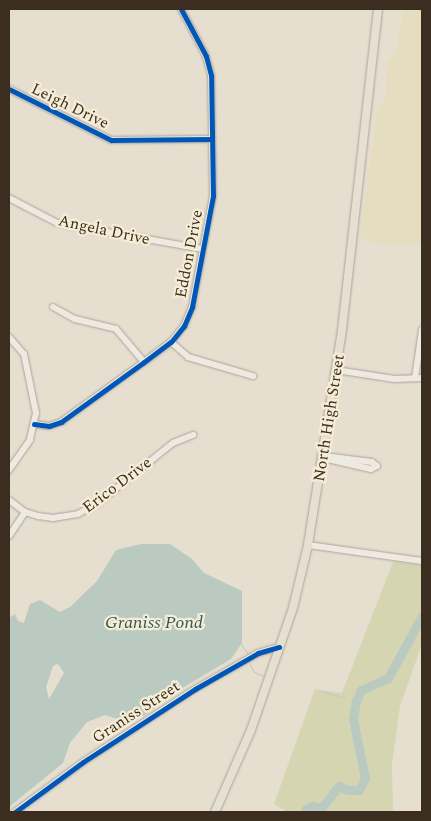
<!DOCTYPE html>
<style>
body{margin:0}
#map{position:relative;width:431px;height:821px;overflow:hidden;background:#e6decf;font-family:Spectral,serif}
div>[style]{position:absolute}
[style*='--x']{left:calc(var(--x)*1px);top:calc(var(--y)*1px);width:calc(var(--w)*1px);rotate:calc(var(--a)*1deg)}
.farmland>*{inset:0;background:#e5ddc0}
.green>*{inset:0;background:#d6d5b2}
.water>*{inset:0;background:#bbcac0}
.stream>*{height:1px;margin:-0.5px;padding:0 0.5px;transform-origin:0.5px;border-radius:0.5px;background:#bbcac0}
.river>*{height:9px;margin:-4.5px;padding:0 4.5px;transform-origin:4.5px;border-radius:4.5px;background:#bbcac0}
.roads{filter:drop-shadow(0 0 1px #aca498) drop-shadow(0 0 1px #aca498)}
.minor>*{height:6px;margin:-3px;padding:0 3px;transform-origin:3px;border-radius:3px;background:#eeeae1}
.major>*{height:8px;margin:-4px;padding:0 4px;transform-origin:4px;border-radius:4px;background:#e5e0d2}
.cycleway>*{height:5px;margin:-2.5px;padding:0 2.5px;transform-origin:2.5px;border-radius:2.5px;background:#0057b8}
span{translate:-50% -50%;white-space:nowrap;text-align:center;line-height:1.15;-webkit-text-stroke:4.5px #f6edd6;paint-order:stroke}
.street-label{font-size:16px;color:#3b2d1f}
.water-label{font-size:18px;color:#2f5a57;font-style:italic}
.frame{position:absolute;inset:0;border:10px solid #3b2d1f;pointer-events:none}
</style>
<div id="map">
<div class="farmland">
<div style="clip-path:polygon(403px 9px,422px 9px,422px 245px,371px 243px,360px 237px,377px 109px,385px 98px,388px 61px,396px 53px)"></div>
</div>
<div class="green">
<div style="clip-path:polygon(393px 562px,422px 565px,422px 644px,400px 706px,392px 764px,393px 812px,287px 812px,274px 804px,315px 689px,342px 693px)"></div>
</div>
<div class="water">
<div style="clip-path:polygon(evenodd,141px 544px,170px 544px,192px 559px,204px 573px,242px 591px,242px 643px,231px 659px,169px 696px,145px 715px,126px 722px,105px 715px,87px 722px,70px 743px,63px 763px,9px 807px,9px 618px,15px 614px,18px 621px,24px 623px,30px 604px,40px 600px,60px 612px,70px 607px,97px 581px,116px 550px,141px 544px,58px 664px,64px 673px,49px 699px,46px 687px,53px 666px,58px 664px)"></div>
</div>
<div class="stream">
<div style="--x:241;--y:644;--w:12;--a:55"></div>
<div style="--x:250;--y:665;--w:8;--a:60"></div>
<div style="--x:254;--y:672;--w:11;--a:22"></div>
<div style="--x:321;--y:691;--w:25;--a:16"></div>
<div style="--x:352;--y:700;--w:4;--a:14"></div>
</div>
<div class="river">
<div style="--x:307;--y:812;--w:3;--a:-108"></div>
<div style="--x:306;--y:809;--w:7;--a:-27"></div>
<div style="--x:312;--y:806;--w:9;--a:13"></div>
<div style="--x:321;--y:808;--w:28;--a:-51"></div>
<div style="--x:339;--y:786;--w:10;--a:24"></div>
<div style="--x:348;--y:790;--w:11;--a:0"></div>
<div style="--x:359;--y:790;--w:13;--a:-63"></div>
<div style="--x:365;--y:778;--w:60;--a:-101.5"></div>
<div style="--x:353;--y:719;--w:18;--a:-81"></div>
<div style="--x:356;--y:701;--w:12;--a:-66"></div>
<div style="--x:361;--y:690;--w:30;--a:-24"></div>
<div style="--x:388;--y:678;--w:71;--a:-61.3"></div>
</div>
<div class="roads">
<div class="minor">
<div style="--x:9;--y:89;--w:114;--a:26.6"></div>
<div style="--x:111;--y:140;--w:101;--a:-0.6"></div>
<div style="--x:9;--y:198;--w:54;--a:27.5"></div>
<div style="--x:57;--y:223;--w:148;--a:10.1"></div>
<div style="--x:53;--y:307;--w:25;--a:29"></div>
<div style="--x:75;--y:319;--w:42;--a:13.7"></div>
<div style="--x:116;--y:329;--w:43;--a:49.7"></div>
<div style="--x:9;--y:337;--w:23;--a:49"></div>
<div style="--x:24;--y:354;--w:60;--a:78.5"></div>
<div style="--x:36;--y:413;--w:28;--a:103"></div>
<div style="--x:30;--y:440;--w:37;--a:125"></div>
<div style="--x:171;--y:342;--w:23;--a:41"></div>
<div style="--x:188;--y:357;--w:68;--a:16.3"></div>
<div style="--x:336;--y:370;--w:59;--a:8.8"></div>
<div style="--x:394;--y:379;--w:28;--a:-2"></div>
<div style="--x:415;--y:378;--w:49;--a:-81.7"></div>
<div style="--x:34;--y:424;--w:15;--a:8"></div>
<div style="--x:49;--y:426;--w:13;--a:-18"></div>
<div style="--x:61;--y:422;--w:102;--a:-35.9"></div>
<div style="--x:144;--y:362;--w:34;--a:-37"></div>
<div style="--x:171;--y:342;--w:21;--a:-51"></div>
<div style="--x:184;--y:326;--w:21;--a:-67"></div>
<div style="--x:192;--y:307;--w:113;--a:-79.3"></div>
<div style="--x:213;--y:196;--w:121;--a:-90.9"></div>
<div style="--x:211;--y:75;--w:20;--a:-105"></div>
<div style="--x:206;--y:56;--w:53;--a:-118"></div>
<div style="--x:332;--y:457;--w:40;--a:7.1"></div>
<div style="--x:372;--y:462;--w:6;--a:39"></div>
<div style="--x:377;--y:466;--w:7;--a:153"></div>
<div style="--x:371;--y:469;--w:49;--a:-167.1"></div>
<div style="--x:323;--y:458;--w:9;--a:-6"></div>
<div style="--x:9;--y:500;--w:20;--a:37"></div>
<div style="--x:25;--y:512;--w:14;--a:17"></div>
<div style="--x:38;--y:516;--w:15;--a:8"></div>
<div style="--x:53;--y:518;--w:25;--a:-9"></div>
<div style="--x:78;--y:514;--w:23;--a:-29"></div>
<div style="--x:98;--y:503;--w:96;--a:-38.7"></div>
<div style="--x:173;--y:443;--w:22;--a:-22"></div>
<div style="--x:9;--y:536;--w:29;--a:-56"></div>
<div style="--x:308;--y:545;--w:115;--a:8"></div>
<div style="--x:15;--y:812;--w:84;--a:-36.3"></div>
<div style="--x:83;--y:762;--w:134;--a:-33.1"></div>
<div style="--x:195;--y:689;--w:73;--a:-29.7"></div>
<div style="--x:258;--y:653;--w:22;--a:-16"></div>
</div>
<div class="major">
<div style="--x:215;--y:812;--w:90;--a:-66.3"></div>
<div style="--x:251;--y:730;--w:129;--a:-71"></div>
<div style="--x:293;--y:608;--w:65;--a:-76.6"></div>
<div style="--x:308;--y:545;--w:218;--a:-81"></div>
<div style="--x:342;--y:330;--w:323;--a:-83.6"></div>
</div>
</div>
<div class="cycleway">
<div style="--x:9;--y:89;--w:114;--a:26.6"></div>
<div style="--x:111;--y:140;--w:101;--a:-0.6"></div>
<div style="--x:34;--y:424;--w:15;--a:8"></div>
<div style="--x:49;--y:426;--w:13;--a:-18"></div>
<div style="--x:61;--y:422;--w:102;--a:-35.9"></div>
<div style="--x:144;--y:362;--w:34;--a:-37"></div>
<div style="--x:171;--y:342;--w:21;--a:-51"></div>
<div style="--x:184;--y:326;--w:21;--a:-67"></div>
<div style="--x:192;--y:307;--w:113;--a:-79.3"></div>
<div style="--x:213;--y:196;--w:121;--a:-90.9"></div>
<div style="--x:211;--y:75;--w:20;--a:-105"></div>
<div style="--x:206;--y:56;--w:53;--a:-118"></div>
<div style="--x:15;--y:812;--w:84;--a:-36.3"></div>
<div style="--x:83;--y:762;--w:134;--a:-33.1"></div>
<div style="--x:195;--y:689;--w:73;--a:-29.7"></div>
<div style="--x:258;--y:653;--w:22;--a:-16"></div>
</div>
<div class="street-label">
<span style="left:70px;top:106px;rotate:26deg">Leigh Drive</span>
<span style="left:104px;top:230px;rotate:12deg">Angela Drive</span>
<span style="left:189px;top:254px;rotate:-79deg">Eddon Drive</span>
<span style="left:329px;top:418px;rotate:-81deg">North High Street</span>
<span style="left:117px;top:485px;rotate:-37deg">Erico Drive</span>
<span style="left:136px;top:712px;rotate:-33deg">Graniss Street</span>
</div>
<div class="water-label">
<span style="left:154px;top:623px">Graniss Pond</span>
</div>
<div class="frame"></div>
</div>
